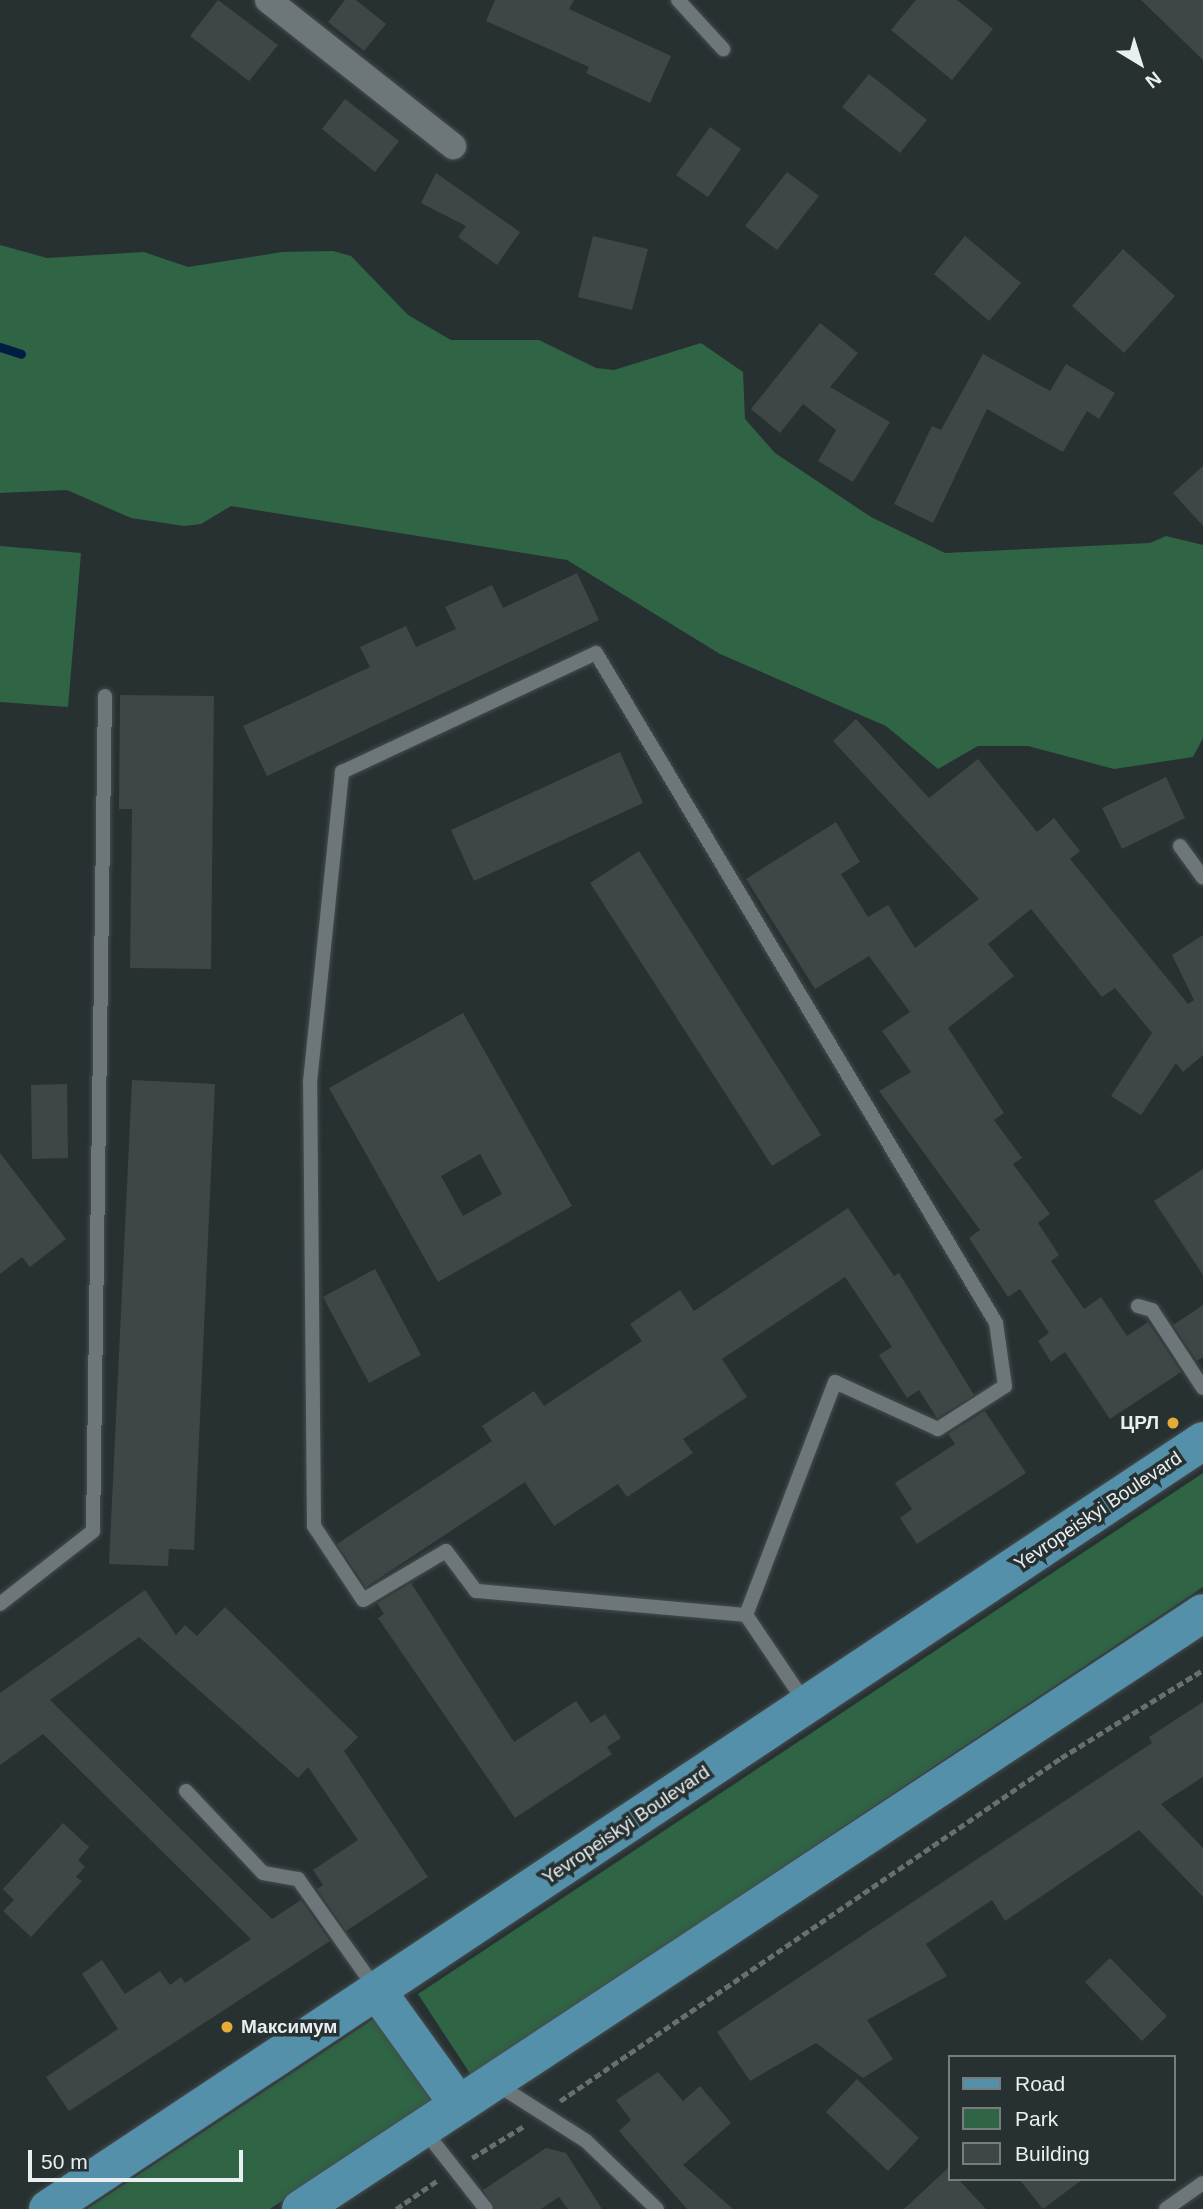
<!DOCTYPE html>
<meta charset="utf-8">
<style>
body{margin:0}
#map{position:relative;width:1203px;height:2209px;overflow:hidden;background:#283132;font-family:Helvetica,sans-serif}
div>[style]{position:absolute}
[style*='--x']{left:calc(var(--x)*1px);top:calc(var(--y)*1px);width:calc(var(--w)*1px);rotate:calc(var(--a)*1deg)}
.green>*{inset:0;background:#2f6445}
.stream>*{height:9px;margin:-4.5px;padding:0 4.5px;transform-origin:4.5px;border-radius:4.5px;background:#001d44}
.building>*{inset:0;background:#3e4745}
.path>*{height:4.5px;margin-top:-2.25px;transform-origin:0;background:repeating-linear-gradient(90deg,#676f70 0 7px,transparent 0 10.5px)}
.roads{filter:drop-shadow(0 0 2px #454c4d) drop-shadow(0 0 2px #454c4d)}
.service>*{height:14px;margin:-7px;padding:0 7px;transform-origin:7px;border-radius:7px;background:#6d7779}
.minor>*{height:26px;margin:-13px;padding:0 13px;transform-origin:13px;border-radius:13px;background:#6d7779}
.primary>*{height:38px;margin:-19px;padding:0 19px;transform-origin:19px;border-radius:19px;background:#5490aa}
.dots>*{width:19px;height:19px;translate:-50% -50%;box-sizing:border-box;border:4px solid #283132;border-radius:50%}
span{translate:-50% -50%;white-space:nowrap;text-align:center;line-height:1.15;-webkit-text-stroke:7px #283132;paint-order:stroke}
.poi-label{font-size:19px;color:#e9eff0;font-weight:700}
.right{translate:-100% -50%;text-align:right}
.left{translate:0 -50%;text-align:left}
.street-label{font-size:19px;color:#e9eff0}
.legend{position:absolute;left:948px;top:2055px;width:228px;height:126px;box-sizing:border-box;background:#283132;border:2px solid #757d7e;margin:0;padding:9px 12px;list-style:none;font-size:21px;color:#e9eff0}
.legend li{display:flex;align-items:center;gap:14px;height:35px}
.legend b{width:35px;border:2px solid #757d7e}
.north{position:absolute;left:1105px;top:28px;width:70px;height:70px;-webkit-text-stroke:5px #283132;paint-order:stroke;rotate:142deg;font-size:19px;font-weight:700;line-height:28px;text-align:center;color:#e9eff0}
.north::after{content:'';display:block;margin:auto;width:24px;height:32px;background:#e9eff0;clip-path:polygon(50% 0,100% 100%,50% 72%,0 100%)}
.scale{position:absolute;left:28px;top:2150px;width:215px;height:32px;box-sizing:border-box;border:4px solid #e9eff0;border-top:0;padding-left:9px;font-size:21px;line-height:24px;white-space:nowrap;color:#e9eff0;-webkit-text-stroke:5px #283132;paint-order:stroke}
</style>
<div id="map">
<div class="green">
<div style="clip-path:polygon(0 245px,47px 258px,144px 252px,188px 267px,282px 252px,333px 251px,351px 256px,408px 315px,451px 340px,539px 340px,596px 368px,614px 370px,701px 343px,743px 372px,745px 419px,775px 453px,871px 517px,945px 553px,1150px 543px,1166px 536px,1203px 545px,1203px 738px,1193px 757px,1114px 769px,1028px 746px,978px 746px,938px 769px,886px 726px,720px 654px,567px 560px,231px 506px,201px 524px,184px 526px,131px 518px,67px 490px,0 493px)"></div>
<div style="clip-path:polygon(0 546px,81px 553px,68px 707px,0 702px)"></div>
<div style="clip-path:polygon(1203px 1473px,1203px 1587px,471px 2075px,418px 1994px)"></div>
<div style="clip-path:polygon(375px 2018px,432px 2101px,270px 2209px,87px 2209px)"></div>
</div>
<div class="stream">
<div style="--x:0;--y:347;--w:22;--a:18"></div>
</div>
<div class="building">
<div style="clip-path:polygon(218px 0,278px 45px,249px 81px,190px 36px)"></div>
<div style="clip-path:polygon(345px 0,356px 0,386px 24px,364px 51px,328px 22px)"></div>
<div style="clip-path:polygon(495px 0,574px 0,569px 9px,671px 56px,650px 103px,586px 73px,589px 67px,486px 21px)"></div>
<div style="clip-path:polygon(916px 0,957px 0,993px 29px,952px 80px,891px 30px)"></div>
<div style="clip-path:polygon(1141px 0,1203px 0,1203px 60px)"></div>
<div style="clip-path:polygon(869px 74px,927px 120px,900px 153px,842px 107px)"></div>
<div style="clip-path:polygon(345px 99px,399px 141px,375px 172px,322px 129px)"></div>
<div style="clip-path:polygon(710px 127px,741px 149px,708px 197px,676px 175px)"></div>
<div style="clip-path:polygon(787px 172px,819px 196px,777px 250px,745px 226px)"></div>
<div style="clip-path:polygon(436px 173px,520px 232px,497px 265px,458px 237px,466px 226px,421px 203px)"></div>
<div style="clip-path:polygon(593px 236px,648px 249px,632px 310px,578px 297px)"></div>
<div style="clip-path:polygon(965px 236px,1021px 283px,989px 321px,934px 274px)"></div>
<div style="clip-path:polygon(1123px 249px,1175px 296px,1124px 353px,1072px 306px)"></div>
<div style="clip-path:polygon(820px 323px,858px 353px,830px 387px,890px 422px,853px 482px,818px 461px,836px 430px,803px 404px,780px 433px,751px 409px)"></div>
<div style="clip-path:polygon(983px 354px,1050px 391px,1066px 364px,1115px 393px,1099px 419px,1087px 411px,1063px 452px,987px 409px,933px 523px,894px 504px,932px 426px,941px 430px)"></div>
<div style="clip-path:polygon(1203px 466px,1203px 526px,1173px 493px)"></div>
<div style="clip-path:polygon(577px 573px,599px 620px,267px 776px,243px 726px,370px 667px,360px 647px,406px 626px,416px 647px,456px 629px,445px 607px,492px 585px,503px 608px)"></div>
<div style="clip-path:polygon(120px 695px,214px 696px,211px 969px,130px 968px,132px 809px,119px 809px)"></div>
<div style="clip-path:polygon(856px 719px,929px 798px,978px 759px,1037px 832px,1054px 818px,1080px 851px,1070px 859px,1188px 1004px,1194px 1000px,1172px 955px,1203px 935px,1203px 1055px,1183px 1072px,1176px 1063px,1141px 1115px,1111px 1096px,1152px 1033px,1115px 988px,1102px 997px,1031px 909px,988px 944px,1014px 976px,948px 1028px,1004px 1113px,994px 1120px,1022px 1158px,1013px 1164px,1050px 1214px,1038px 1223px,1059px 1255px,1051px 1261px,1084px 1309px,1101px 1297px,1127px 1336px,1148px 1322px,1181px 1372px,1110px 1419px,1065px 1352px,1051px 1362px,1038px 1341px,1049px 1333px,1020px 1289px,1008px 1297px,969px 1238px,980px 1230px,879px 1091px,911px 1072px,882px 1031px,910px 1012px,869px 956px,815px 989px,746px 879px,836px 822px,860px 862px,841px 874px,868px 917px,888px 905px,915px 948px,979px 899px,833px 741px)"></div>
<div style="clip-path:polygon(620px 752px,643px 803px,474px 881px,451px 830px)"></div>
<div style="clip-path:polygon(1166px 777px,1185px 818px,1122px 849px,1102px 808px)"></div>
<div style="clip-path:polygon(639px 851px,821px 1135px,772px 1166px,590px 883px)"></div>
<div style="clip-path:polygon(evenodd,463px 1013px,572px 1206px,438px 1282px,329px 1088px,463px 1013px,480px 1154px,502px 1194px,463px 1216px,441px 1176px,480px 1154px)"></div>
<div style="clip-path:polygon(132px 1080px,215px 1084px,194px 1550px,169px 1549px,168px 1566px,109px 1564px)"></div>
<div style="clip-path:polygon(67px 1084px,68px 1158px,32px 1159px,31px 1085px)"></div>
<div style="clip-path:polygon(0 1153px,66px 1239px,30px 1267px,22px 1257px,0 1274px)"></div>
<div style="clip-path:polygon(1203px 1169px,1203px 1275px,1154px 1201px)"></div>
<div style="clip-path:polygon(848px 1208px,894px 1276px,899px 1273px,974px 1395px,937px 1418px,919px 1390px,907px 1398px,879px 1355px,892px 1347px,845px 1277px,722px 1359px,747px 1397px,683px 1439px,693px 1453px,627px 1497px,618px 1484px,554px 1526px,525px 1482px,366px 1587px,337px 1544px,492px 1441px,482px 1426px,534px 1391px,544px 1406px,642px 1341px,630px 1324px,680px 1290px,694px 1311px)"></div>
<div style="clip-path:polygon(375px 1269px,421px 1355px,369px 1383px,323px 1297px)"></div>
<div style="clip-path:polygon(1203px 1305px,1203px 1357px,1197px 1361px,1173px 1325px)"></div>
<div style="clip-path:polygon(985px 1411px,1026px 1473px,917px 1544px,900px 1518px,912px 1509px,895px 1483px,955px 1444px,948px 1434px)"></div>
<div style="clip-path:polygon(411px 1583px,514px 1742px,576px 1701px,591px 1723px,605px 1714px,621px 1738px,607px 1747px,612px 1754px,515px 1818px,378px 1618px,384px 1614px,377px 1603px)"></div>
<div style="clip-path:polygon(145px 1590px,176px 1635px,185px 1625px,197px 1636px,225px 1607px,358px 1737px,344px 1751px,428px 1877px,346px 1931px,317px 1889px,323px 1885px,313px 1870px,358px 1840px,308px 1767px,298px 1778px,139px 1637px,50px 1700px,272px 1919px,301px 1900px,330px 1941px,69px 2111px,46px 2077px,118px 2029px,82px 1974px,102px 1960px,125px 1994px,160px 1971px,170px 1985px,181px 1977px,185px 1983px,251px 1939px,43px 1734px,0 1765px,0 1693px)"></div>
<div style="clip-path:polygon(1203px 1702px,1203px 1777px,1161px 1804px,1203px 1848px,1203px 1897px,1139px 1830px,1005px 1921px,992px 1900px,926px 1944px,947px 1976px,867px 2020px,893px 2059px,863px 2078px,816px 2043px,750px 2081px,717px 2032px,1152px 1743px,1149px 1737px)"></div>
<div style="clip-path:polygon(63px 1823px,89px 1847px,78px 1860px,85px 1867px,76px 1877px,82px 1881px,31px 1937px,3px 1911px,14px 1900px,3px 1889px)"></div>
<div style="clip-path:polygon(1110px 1958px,1167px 2016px,1142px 2041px,1085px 1982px)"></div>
<div style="clip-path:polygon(658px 2072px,683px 2101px,700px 2086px,731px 2123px,683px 2165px,733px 2209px,687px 2209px,619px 2131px,631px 2120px,616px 2100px)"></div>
<div style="clip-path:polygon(857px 2079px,919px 2138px,888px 2171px,826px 2112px)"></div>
<div style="clip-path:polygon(546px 2148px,566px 2153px,602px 2209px,568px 2209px,559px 2197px,541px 2209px,495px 2209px,483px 2190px)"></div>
<div style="clip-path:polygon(948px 2168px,949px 2179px,958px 2179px,986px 2209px,904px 2209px)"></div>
<div style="clip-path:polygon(1019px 2179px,1083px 2179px,1043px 2209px)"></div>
</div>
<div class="path">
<div style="--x:560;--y:2101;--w:607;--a:-34.4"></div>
<div style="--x:1061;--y:1758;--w:167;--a:-31.8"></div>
<div style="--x:472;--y:2158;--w:61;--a:-31.6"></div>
<div style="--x:396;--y:2209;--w:51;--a:-34.6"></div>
</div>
<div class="roads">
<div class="service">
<div style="--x:678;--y:0;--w:67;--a:47.4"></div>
<div style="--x:1180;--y:846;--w:39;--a:54"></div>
<div style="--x:1138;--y:1306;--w:15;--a:16"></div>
<div style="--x:1152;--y:1310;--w:93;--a:56.8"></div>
<div style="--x:0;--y:1604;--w:118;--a:-38.1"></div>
<div style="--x:93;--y:1531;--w:835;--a:-89.18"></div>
<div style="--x:746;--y:1615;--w:271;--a:-174.9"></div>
<div style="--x:476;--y:1591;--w:50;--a:-126.9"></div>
<div style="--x:446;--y:1551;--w:96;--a:149.4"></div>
<div style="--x:363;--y:1600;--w:89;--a:-123.5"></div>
<div style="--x:314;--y:1526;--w:444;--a:-90.5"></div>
<div style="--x:310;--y:1082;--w:312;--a:-84.1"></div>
<div style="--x:342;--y:772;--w:280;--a:-25.1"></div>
<div style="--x:596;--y:653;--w:780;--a:59.16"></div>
<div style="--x:996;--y:1323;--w:64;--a:81.9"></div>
<div style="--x:1005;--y:1386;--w:80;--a:147.3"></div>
<div style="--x:938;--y:1429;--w:113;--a:-155.5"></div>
<div style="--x:835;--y:1382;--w:249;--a:110.9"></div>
<div style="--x:746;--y:1615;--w:107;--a:56"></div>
<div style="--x:186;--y:1791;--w:112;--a:46.8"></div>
<div style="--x:263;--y:1873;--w:36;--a:10"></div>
<div style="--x:298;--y:1879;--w:135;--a:54.7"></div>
<div style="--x:495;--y:2083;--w:108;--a:32.5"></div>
<div style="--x:586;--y:2141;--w:98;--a:43.8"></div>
<div style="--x:424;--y:2130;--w:100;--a:51.9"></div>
<div style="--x:1166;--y:2209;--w:45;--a:-35.1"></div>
</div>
<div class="minor">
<div style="--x:268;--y:0;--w:236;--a:38.3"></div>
</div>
<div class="primary">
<div style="--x:377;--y:1991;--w:140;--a:54.3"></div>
<div style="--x:48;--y:2209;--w:1387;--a:-33.62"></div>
<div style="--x:301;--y:2209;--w:1081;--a:-33.45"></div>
</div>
</div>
<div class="dots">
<div style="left:1173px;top:1423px;background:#e5ad35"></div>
<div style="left:227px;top:2027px;background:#e5ad35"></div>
</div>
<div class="poi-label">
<span class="right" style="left:1159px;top:1423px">ЦРЛ</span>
<span class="left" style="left:241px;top:2027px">Максимум</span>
</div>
<div class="street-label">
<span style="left:1098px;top:1511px;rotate:-34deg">Yevropeiskyi Boulevard</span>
<span style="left:626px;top:1825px;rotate:-34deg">Yevropeiskyi Boulevard</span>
</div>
<ul class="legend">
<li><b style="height:9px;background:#5490aa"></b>Road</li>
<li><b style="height:19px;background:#2f6445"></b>Park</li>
<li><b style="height:19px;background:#3e4745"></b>Building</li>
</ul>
<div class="north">N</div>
<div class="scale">50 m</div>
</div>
